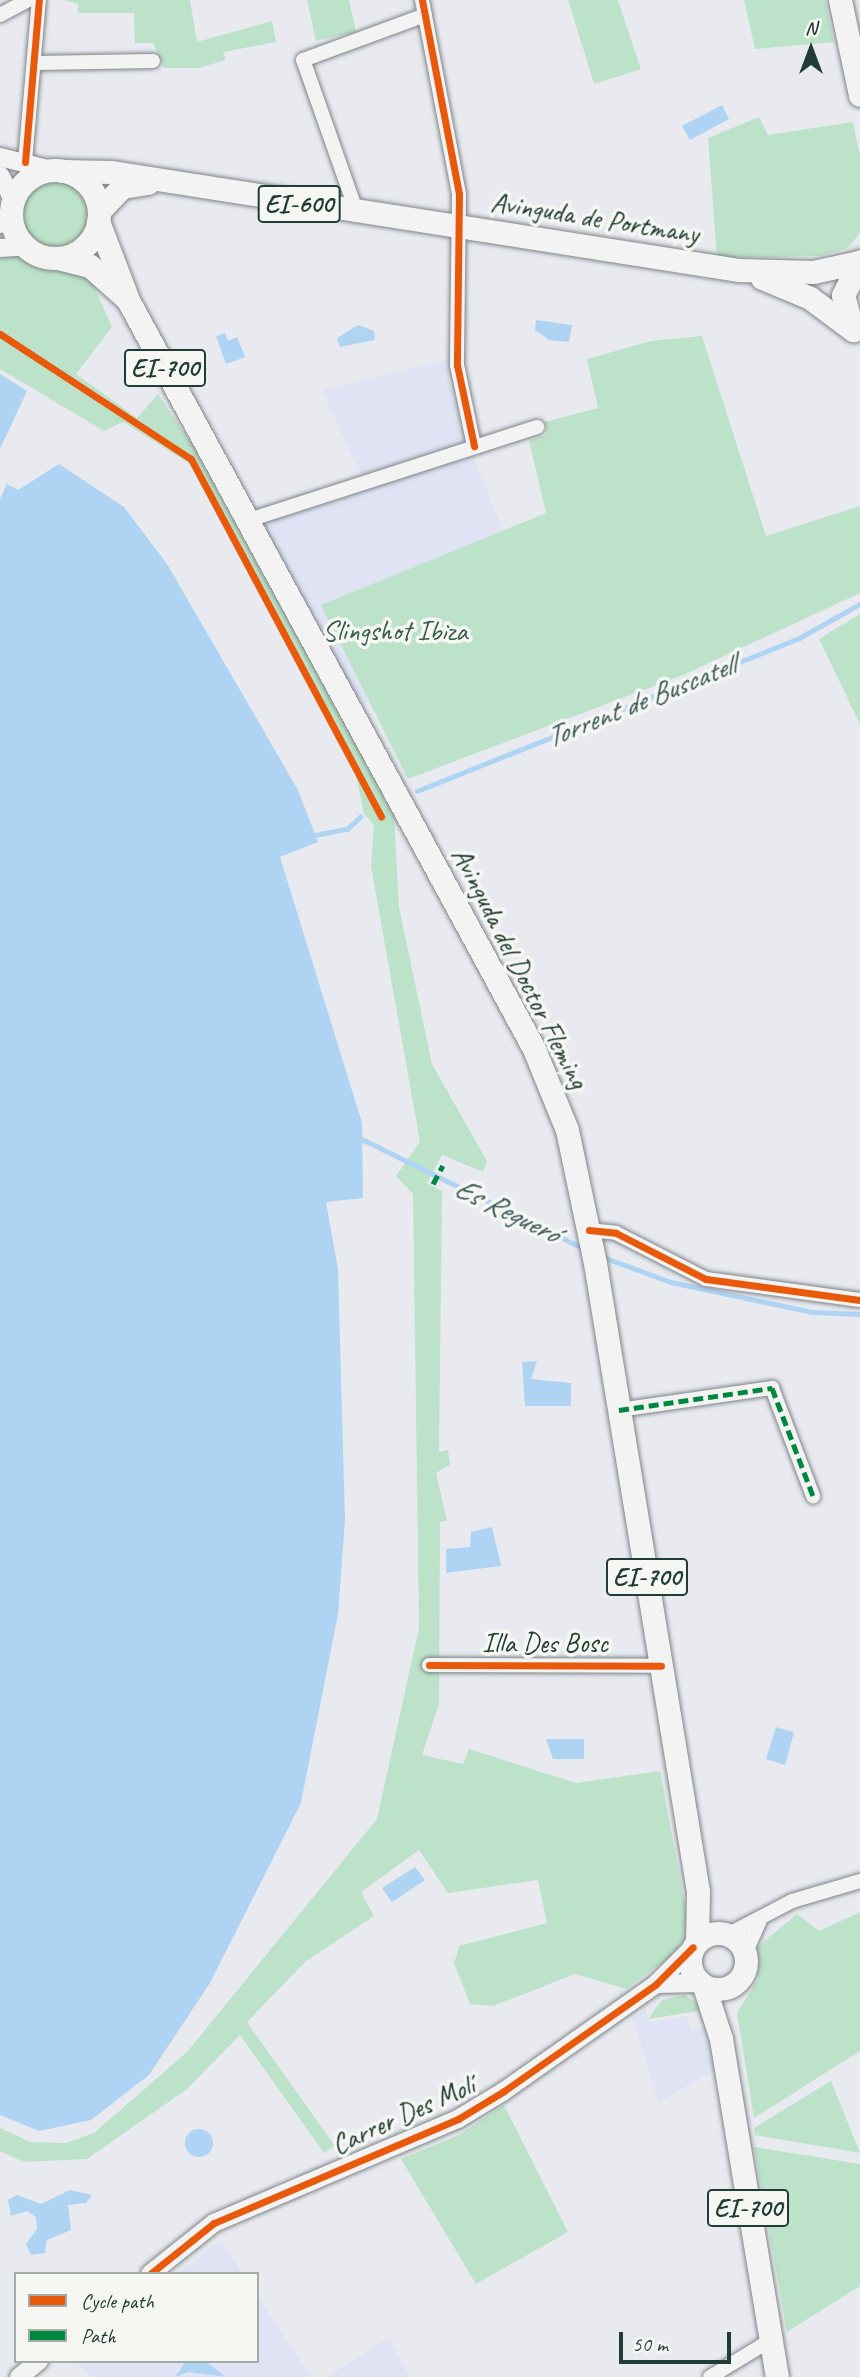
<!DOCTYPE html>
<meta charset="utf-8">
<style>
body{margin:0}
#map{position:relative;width:860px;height:2377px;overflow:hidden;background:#e8eaf0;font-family:Caveat,sans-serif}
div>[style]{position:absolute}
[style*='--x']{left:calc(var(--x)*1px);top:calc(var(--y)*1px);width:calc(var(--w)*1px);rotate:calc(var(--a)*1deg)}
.built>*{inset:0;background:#dfe3f3}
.green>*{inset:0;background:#bce3c9}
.round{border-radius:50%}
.water>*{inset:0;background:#afd3f2}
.stream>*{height:4.5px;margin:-2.25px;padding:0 2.25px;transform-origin:2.25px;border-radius:2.25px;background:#afd3f2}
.roads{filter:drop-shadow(0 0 2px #7f8586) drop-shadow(0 0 2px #7f8586)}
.minor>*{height:14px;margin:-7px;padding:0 7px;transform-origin:7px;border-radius:7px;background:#f3f3f3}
.tertiary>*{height:18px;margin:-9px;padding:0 9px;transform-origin:9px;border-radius:9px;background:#f3f3f3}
.primary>*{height:23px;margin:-11.5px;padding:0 11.5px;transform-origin:11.5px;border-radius:11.5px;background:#f3f3f3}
.primary>.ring{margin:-11.5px;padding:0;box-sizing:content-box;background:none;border:23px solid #f3f3f3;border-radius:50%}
.quiet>*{height:5px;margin-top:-2.5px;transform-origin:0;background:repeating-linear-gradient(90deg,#00873e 0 10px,transparent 0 15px)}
.cycleway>*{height:7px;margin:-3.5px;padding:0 3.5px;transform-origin:3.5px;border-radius:3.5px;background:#e8590c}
span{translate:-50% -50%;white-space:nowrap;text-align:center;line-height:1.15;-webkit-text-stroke:7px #f6f6f2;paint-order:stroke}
.shield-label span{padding:2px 5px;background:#f6f6f2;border:2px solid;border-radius:5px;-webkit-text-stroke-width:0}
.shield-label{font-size:26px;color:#1f3d34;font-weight:700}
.street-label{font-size:28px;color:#1f3d34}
.park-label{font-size:28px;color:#375d4b}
.water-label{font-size:30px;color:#37595a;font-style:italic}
.legend{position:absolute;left:14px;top:2272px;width:245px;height:91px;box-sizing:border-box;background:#f6f6f2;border:2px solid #a0aca6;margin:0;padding:9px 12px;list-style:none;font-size:21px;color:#1f3d34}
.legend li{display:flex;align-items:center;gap:14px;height:35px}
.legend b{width:35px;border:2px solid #a0aca6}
.north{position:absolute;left:776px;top:14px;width:70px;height:70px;-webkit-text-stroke:5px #f6f6f2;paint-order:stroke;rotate:0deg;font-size:19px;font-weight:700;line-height:28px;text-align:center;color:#1f3d34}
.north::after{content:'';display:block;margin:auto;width:24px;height:32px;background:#1f3d34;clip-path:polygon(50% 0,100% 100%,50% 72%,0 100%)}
.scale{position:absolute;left:619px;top:2332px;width:112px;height:32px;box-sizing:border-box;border:4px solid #1f3d34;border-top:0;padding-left:9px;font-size:21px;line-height:24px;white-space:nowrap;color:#1f3d34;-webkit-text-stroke:5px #f6f6f2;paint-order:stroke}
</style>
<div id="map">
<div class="built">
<div style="clip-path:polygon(449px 360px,468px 443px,517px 564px,468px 650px,340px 716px,231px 516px,361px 476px,322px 390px)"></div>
<div style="clip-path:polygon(645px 2009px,649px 2022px,688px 2016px,690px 2030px,706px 2027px,714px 2071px,658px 2102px,633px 2018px)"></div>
<div style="clip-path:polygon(221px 2240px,243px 2274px,177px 2274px)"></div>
<div style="clip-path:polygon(257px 2295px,311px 2377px,90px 2377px,76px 2361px,257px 2361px)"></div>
<div style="clip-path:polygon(389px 2338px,410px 2377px,326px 2377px)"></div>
</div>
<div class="green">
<div style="clip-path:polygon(64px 0,190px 0,197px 42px,272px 21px,276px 42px,223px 52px,226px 60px,199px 68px,164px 68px,153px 43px,135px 43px,134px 13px,78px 13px,78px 4px)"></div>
<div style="clip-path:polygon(307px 0,349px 0,356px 32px,316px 41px)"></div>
<div style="clip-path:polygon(568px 0,618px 0,641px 69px,594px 84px)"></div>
<div style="clip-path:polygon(744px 0,825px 0,834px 42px,755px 49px)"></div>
<div style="clip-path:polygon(759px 117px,768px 135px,853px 122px,860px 156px,860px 233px,848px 248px,820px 256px,717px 258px,708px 138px)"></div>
<div class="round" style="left:22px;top:181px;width:66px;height:66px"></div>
<div style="clip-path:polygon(5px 253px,70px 269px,92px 282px,112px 327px,76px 374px,137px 418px,158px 394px,194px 447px,394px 814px,399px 907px,432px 1064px,487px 1161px,483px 1172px,442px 1155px,427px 1183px,442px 1191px,439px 1452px,448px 1450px,450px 1465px,436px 1473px,447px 1521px,440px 1522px,439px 1704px,422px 1755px,463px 1764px,469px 1749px,576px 1783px,660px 1771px,688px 1920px,684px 1941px,667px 1959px,626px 1989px,575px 1974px,493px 2006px,470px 2004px,454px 1963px,459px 1946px,547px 1923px,538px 1880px,448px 1893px,419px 1850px,361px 1892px,374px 1916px,305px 1962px,247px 2022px,335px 2146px,324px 2153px,240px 2035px,187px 2089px,87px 2159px,24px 2162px,0 2151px,0 2128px,30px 2142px,66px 2143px,94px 2133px,187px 2052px,377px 1819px,419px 1628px,413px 1194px,396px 1176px,420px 1142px,371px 866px,374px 825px,364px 814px,356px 774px,190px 464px,123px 422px,104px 431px,0 369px,0 255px)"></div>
<div style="clip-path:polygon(702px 336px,766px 536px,860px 506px,860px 593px,683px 675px,408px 779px,321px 605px,546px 513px,529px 441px,547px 434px,545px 422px,598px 408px,587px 359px,651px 341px)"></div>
<div style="clip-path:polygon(860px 614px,860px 724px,819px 639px)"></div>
<div style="clip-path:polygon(860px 1912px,860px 2051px,754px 2118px,737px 2013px,758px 1979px,757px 1947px,797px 1914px,819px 1931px)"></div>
<div style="clip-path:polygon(685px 1995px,706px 2010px,648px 2019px,662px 2000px)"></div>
<div style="clip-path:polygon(831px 2081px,860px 2153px,755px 2135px,754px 2128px)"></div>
<div style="clip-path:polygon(504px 2105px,568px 2232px,476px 2284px,401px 2159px,459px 2135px)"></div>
<div style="clip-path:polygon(754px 2147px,860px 2164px,860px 2286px,787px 2332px)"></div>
</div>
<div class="water">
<div style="clip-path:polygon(722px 105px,729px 119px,690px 140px,682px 126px)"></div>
<div style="clip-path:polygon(536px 320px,572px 325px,569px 342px,549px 340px,535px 330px)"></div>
<div style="clip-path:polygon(358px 325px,374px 331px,375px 340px,340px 347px,337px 338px)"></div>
<div style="clip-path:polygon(225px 333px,228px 341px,237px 337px,245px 357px,226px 364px,216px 336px)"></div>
<div style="clip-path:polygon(0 374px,27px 391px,0 449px)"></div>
<div style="clip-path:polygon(59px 464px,124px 507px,167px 564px,298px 790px,318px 842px,280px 857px,362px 1123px,363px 1198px,326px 1202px,338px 1269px,345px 1520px,338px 1614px,301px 1803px,210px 1983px,149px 2075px,91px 2120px,39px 2131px,0 2115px,0 499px,7px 484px,18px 490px)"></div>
<div style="clip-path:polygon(537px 1361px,531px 1379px,571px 1383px,571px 1406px,525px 1406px,522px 1362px)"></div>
<div style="clip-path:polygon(492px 1527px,501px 1566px,446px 1573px,446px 1549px,470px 1547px,471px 1532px)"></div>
<div style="clip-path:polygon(776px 1727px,794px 1732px,785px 1765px,766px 1759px)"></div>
<div style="clip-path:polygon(546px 1739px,584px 1739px,584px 1759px,553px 1759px)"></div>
<div style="clip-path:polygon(415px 1867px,425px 1880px,392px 1902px,382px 1888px)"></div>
<div class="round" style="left:185px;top:2129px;width:28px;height:28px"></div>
<div style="clip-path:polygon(70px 2190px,92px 2195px,86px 2203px,68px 2205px,71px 2230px,47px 2240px,45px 2253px,31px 2255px,26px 2244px,37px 2229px,36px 2217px,27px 2211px,11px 2216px,8px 2200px,17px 2195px,41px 2204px)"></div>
<div style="clip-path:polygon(186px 2361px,205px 2361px,226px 2377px,188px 2372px,175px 2377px)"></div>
</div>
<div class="stream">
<div style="--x:417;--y:791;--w:412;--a:-21.8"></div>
<div style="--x:799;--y:638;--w:70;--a:-29.1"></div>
<div style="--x:315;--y:835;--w:33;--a:-11"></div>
<div style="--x:347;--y:829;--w:18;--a:-43"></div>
<div style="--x:362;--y:1139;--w:249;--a:26.3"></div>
<div style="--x:603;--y:1257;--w:72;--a:20.2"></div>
<div style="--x:671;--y:1282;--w:144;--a:12"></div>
<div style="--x:812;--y:1312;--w:48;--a:2.4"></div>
</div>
<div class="roads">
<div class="minor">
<div style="--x:422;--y:0;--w:197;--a:79.2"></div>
<div style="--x:459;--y:194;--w:171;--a:90.7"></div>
<div style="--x:457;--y:365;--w:83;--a:78.1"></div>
<div style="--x:0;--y:15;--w:32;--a:-28"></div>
<div style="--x:35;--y:63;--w:118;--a:-1"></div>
<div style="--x:25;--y:162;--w:163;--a:-85.1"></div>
<div style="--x:357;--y:213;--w:162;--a:-109.4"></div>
<div style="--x:303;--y:60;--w:130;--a:-20.2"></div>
<div style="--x:249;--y:520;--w:303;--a:-17.9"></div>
<div style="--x:589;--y:1230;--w:27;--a:6"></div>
<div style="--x:616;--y:1233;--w:101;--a:27.1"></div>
<div style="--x:706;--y:1279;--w:155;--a:7.8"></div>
<div style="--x:619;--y:1410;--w:155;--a:-8.2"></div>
<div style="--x:772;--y:1388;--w:116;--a:69.2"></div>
<div style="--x:429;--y:1665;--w:232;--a:0.2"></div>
<div style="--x:727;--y:1935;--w:73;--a:-27.6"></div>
<div style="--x:792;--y:1901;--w:71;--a:-16.4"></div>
<div style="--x:745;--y:1954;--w:36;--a:-66"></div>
<div style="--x:710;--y:2377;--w:71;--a:-31.2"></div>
</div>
<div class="tertiary">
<div style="--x:0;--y:157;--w:57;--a:14.3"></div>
<div style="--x:0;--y:175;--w:30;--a:62"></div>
<div style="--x:0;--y:224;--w:18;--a:-49"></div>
<div style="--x:0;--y:248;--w:26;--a:-4"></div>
<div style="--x:656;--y:1984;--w:44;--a:-1.3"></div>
<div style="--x:150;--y:2274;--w:82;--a:-38.6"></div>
<div style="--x:214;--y:2223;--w:265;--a:-23.1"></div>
<div style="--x:458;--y:2119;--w:54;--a:-31.3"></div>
<div style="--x:504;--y:2091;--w:186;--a:-35.1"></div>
<div style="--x:656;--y:1984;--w:52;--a:-45"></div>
<div style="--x:19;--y:2377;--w:26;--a:-39"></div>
</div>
<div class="primary">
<div style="--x:840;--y:0;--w:97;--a:78.1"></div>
<div class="ring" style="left:11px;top:170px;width:65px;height:65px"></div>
<div style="--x:62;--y:171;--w:50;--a:1.1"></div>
<div style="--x:112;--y:172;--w:635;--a:8.88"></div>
<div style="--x:739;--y:270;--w:74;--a:1.5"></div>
<div style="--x:813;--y:272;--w:47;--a:-12.3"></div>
<div style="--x:99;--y:211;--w:33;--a:-46"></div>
<div style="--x:122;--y:187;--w:26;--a:-9"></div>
<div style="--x:98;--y:221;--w:87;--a:69.1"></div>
<div style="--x:129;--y:302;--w:850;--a:61.53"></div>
<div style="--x:534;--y:1049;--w:87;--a:67.8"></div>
<div style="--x:567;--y:1130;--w:136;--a:78.1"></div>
<div style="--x:595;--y:1263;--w:636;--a:80.69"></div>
<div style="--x:698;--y:1891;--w:51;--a:91.1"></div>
<div style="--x:58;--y:258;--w:33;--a:14"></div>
<div style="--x:90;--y:266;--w:47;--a:41.5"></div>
<div style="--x:762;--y:278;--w:52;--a:22.6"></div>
<div style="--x:810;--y:298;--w:54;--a:36.7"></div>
<div style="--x:853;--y:330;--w:36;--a:-106"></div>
<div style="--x:843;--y:295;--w:38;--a:-63"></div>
<div class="ring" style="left:690px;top:1933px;width:33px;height:33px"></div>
<div style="--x:704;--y:1986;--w:56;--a:72.2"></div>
<div style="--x:721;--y:2039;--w:343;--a:80.6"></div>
</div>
</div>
<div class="quiet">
<div style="--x:433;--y:1184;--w:21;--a:-62"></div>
<div style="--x:619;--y:1410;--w:155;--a:-8.2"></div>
<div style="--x:772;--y:1388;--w:116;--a:69.2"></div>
</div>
<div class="cycleway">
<div style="--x:422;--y:0;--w:197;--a:79.2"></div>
<div style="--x:459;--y:194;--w:171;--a:90.7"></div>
<div style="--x:457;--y:365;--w:83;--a:78.1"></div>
<div style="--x:25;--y:162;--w:163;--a:-85.1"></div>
<div style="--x:0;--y:334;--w:228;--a:33.2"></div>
<div style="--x:191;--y:459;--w:405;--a:62"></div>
<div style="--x:589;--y:1230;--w:27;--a:6"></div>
<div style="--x:616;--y:1233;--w:101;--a:27.1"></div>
<div style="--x:706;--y:1279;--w:155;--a:7.8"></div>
<div style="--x:429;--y:1665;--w:232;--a:0.2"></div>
<div style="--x:150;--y:2274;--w:82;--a:-38.6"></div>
<div style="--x:214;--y:2223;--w:265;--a:-23.1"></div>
<div style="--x:458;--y:2119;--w:54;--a:-31.3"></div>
<div style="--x:504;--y:2091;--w:186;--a:-35.1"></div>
<div style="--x:656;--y:1984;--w:52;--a:-45"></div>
</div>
<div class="shield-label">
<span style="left:299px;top:204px">EI-600</span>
<span style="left:165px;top:368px">EI-700</span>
<span style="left:647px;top:1577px">EI-700</span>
<span style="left:748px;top:2208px">EI-700</span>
</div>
<div class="street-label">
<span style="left:595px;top:218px;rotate:9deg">Avinguda de Portmany</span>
<span style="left:520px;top:968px;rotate:63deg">Avinguda del Doctor Fleming</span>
<span style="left:545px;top:1643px">Illa Des Bosc</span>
<span style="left:403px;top:2115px;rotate:-24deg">Carrer Des Molí</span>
</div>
<div class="park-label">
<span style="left:395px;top:631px">Slingshot Ibiza</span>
</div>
<div class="water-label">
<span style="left:640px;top:701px;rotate:-22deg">Torrent de Buscatell</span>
<span style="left:507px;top:1210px;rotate:26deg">Es Regueró</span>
</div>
<ul class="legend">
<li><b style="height:9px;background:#e8590c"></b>Cycle path</li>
<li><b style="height:9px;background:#00873e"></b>Path</li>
</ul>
<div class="north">N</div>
<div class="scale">50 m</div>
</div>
